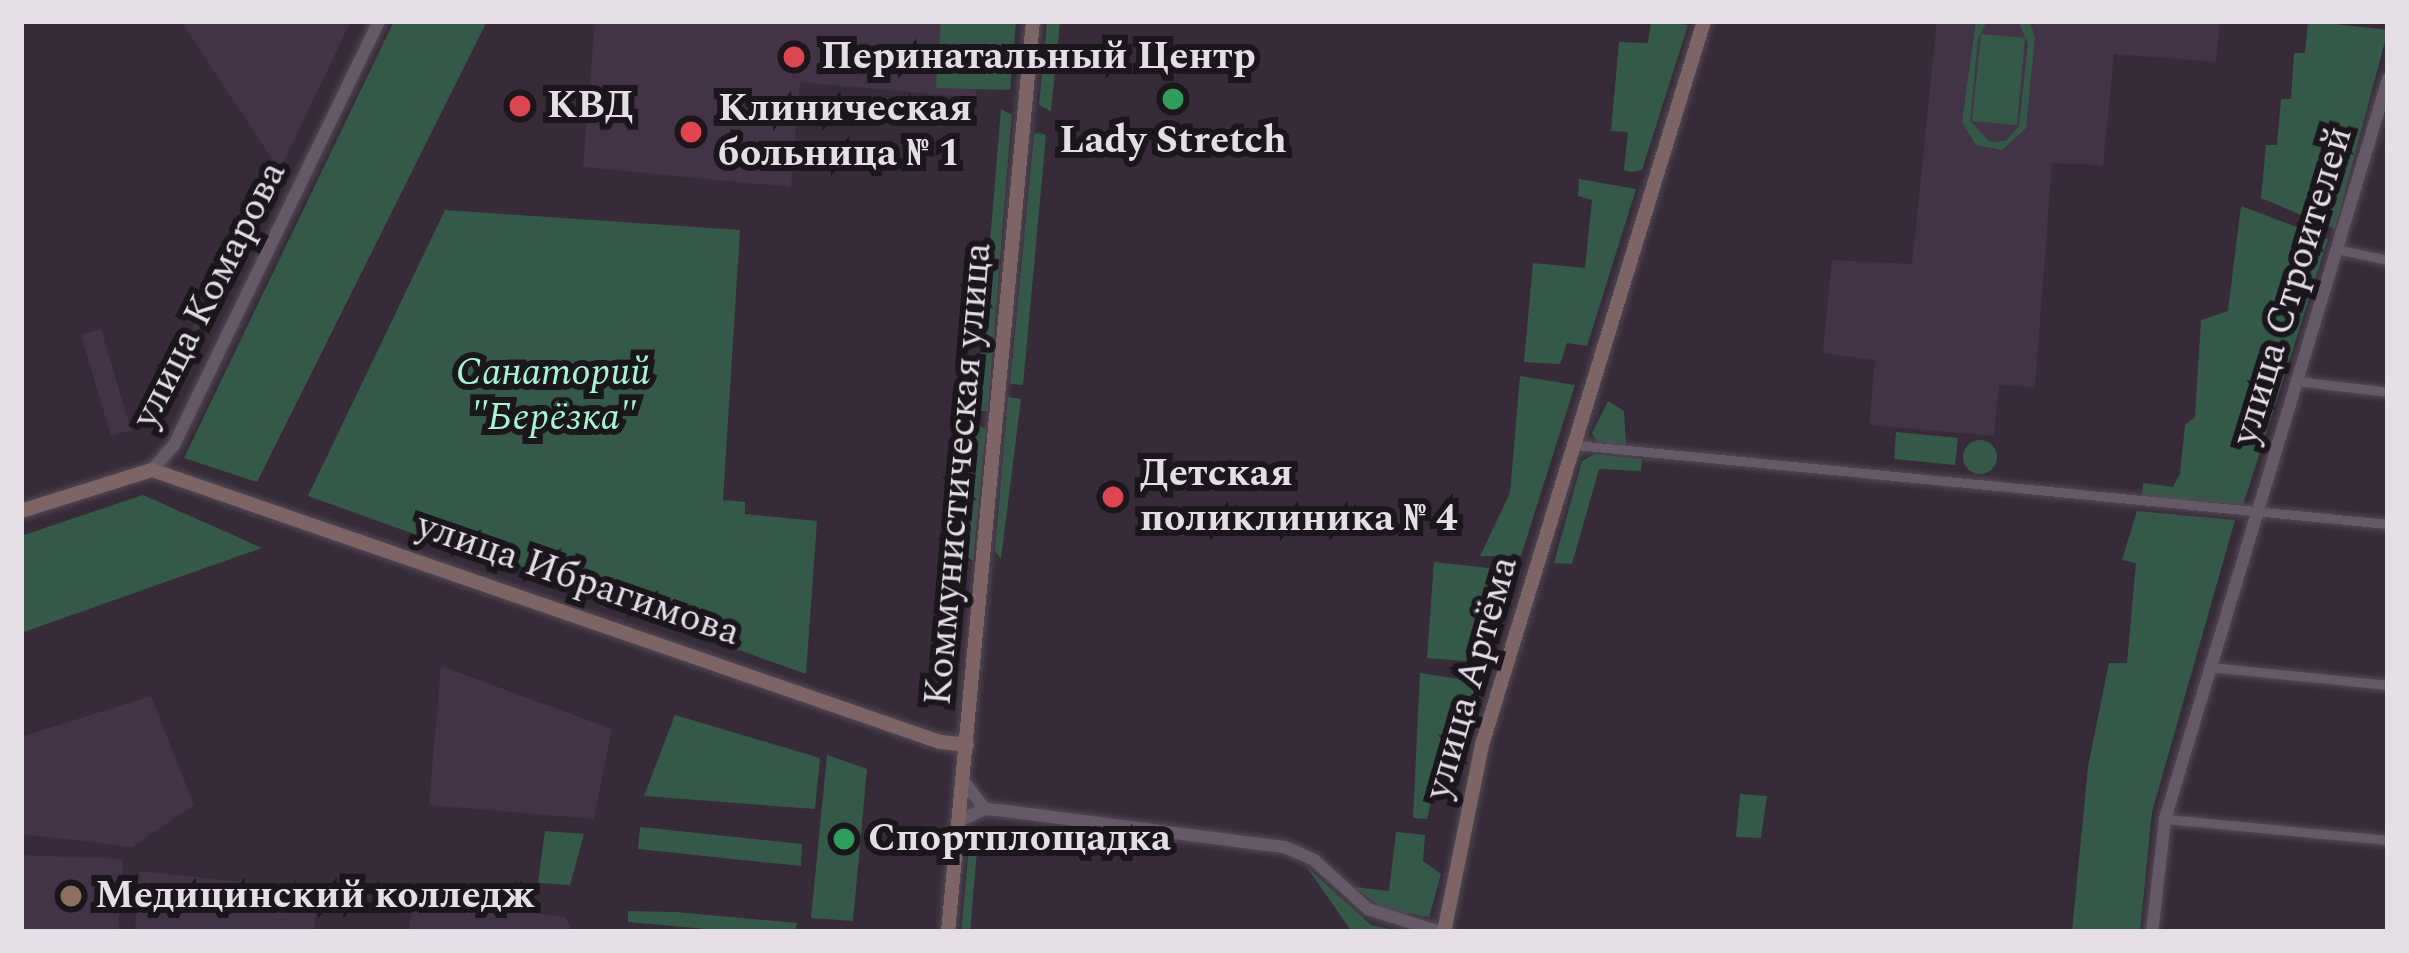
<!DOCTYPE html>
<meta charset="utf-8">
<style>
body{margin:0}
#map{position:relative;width:2409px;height:953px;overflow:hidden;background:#372b39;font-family:Spectral,serif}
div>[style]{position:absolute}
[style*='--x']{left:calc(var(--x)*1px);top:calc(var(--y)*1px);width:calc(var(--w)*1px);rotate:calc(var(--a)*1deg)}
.built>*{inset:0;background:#423346}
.green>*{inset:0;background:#335a49}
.round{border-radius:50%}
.roads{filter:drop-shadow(0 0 3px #524954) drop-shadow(0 0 3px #524954)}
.minor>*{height:9px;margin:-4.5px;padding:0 4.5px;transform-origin:4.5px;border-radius:4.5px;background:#655968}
.tertiary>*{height:12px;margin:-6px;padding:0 6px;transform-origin:6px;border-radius:6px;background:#655968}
.secondary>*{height:14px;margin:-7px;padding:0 7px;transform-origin:7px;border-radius:7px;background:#7f6465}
.dots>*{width:33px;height:33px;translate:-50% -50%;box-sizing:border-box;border:6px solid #1b161c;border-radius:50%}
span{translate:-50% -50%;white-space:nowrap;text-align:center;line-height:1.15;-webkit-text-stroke:12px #1b161c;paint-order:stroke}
.poi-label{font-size:39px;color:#e5dee7;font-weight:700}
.left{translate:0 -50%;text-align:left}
.street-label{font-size:39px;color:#e5dee7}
.park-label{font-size:39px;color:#a3f8d2;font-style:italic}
.frame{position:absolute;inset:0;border:24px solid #e5dee7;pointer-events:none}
</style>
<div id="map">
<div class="built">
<div style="clip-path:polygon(181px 21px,351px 21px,164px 412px,155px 408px,272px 159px)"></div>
<div style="clip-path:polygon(595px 21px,983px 21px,976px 98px,800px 82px,791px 187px,583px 167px)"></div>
<div style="clip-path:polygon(1937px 21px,2220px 21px,2216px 62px,2114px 54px,2103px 165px,2052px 163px,2035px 387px,1999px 385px,1994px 436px,1869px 425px,1875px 360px,1823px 353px,1832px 260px,1912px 264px)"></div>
<div style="clip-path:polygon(101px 329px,131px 430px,111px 436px,81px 335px)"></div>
<div style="clip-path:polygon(441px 666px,612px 729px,594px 819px,429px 805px)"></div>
<div style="clip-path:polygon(151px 696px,194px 805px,132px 847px,21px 834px,21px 737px)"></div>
<div style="clip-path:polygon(21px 855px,123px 859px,118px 932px,21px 932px)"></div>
<div style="clip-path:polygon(139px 871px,318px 890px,314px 932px,135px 932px)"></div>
<div style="clip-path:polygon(413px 897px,565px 917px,573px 932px,409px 932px)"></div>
</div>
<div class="green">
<div style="clip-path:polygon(394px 21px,487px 21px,257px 482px,184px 458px)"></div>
<div style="clip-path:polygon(941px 21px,1016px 21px,1010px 90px,936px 88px)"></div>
<div style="clip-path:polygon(1047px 21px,1060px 21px,1051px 111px,1039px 105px)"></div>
<div style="clip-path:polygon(1651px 21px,1688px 25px,1642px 170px,1631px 172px,1624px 170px,1628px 132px,1611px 131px,1619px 42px,1648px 43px)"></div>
<div style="clip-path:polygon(1976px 21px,1987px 21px,1978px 39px,1970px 121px,1990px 142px,2006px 141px,2019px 126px,2028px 43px,2018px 21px,2029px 21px,2035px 37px,2026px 128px,2002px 150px,1976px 145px,1962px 122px)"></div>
<div style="clip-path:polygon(2308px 21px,2388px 30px,2335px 229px,2261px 198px,2266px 145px,2277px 145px,2281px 99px,2291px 99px,2294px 53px,2305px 53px)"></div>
<div style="clip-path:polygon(1981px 34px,2025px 38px,2017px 125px,1972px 121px)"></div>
<div style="clip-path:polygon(1001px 109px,1012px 115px,1010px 135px,988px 411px,976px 411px)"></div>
<div style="clip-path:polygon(1040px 133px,1046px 135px,1023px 385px,1010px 384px,1034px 134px)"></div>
<div style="clip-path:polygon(1579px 179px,1636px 189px,1587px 346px,1567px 343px,1560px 364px,1524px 362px,1533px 263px,1585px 268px,1592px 200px,1578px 196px)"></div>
<div style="clip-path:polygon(2241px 206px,2328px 239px,2243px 505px,2142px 497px,2143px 483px,2173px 487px,2180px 474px,2185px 425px,2195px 417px,2201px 320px,2228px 311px)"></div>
<div style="clip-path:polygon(445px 210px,740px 230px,723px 500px,745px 502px,745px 514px,817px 521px,806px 674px,308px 496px)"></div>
<div style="clip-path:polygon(1520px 376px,1575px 385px,1521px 556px,1480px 556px,1510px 493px)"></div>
<div style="clip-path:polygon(1008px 397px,1021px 399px,1001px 559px,995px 551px)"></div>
<div style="clip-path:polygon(1608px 401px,1624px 411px,1626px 446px,1597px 442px,1592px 433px)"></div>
<div style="clip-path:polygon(976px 424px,986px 429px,973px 560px,962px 561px)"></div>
<div style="clip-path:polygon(1896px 432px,1958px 438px,1955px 465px,1894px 459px)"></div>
<div class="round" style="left:1963px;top:440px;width:34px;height:34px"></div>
<div style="clip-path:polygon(1595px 454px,1642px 459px,1641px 471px,1599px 469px,1572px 564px,1554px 563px,1582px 461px)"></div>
<div style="clip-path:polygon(143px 495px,262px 548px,21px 633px,21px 536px)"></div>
<div style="clip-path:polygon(2137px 511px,2235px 520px,2152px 812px,2140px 932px,2072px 932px,2088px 767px,2109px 663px,2127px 663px,2136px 563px,2122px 560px)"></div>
<div style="clip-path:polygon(1434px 562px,1516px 571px,1490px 663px,1427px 658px)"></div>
<div style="clip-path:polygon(1420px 673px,1484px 683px,1459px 774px,1437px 776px,1427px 819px,1413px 818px)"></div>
<div style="clip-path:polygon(675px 715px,820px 758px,815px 809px,644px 796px)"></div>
<div style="clip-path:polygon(827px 755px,867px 769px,853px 921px,811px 918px)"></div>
<div style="clip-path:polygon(1740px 794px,1767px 796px,1761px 838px,1736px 837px)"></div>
<div style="clip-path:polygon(971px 826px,979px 828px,970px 932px,961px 932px)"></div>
<div style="clip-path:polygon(640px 827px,802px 844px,801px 866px,638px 849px)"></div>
<div style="clip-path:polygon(545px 831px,584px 834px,570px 885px,538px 883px)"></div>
<div style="clip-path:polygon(1396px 832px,1425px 835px,1423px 861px,1441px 874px,1429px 917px,1383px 909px,1354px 887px,1389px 891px)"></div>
<div style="clip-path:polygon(1306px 866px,1371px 925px,1404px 932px,1352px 932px)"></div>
<div style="clip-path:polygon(628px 911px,675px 912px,797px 923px,795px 932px,740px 932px,628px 922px)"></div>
</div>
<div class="roads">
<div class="minor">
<div style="--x:2336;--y:249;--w:53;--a:11.9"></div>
<div style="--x:2296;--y:381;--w:93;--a:6.8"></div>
<div style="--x:1576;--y:445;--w:816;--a:5.56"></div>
<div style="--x:2208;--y:667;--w:181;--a:5.7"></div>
<div style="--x:2165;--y:819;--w:224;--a:5.4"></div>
</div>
<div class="tertiary">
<div style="--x:152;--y:470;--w:33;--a:-49"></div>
<div style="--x:174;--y:445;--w:471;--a:-64.2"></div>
<div style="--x:963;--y:780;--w:36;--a:53"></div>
<div style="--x:959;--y:821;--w:29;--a:-25"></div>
<div style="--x:985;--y:809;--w:21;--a:5"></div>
<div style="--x:1006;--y:811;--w:281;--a:7.4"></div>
<div style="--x:1285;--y:847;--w:32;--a:24"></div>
<div style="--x:1314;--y:860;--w:73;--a:42.2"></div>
<div style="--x:1368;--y:909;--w:76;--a:17.7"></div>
<div style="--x:2152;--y:932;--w:114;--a:-83.4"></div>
<div style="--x:2165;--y:819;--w:773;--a:-73.23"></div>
</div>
<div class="secondary">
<div style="--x:21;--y:511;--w:137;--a:-17.4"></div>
<div style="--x:152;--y:470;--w:834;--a:19.04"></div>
<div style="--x:940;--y:742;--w:27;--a:6"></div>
<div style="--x:948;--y:932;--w:915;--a:-84.67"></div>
<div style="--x:1444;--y:932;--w:191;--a:-78.5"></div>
<div style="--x:1482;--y:745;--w:757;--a:-72.95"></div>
</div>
</div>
<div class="dots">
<div style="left:794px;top:57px;background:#e0444e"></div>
<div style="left:1173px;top:99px;background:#2e9e5b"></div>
<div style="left:520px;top:106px;background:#e0444e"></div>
<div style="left:691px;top:132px;background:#e0444e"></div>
<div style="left:1113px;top:497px;background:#e0444e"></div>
<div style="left:844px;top:839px;background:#2e9e5b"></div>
<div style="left:71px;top:896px;background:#8d6e63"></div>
</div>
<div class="poi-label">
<span class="left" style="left:821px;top:57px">Перинатальный Центр</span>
<span class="left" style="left:547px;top:106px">КВД</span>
<span class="left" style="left:718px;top:132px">Клиническая<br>больница № 1</span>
<span style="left:1173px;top:141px">Lady Stretch</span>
<span class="left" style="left:1140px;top:497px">Детская<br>поликлиника № 4</span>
<span class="left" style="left:868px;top:839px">Спортплощадка</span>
<span class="left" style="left:95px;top:896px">Медицинский колледж</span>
</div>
<div class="street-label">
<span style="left:2293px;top:286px;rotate:-73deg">улица Строителей</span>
<span style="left:210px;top:295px;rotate:-63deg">улица Комарова</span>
<span style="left:959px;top:474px;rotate:-85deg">Коммунистическая улица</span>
<span style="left:578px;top:580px;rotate:19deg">улица Ибрагимова</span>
<span style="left:1472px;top:678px;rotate:-74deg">улица Артёма</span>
</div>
<div class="park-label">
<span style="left:553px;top:396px">Санаторий<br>"Берёзка"</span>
</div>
<div class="frame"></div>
</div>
